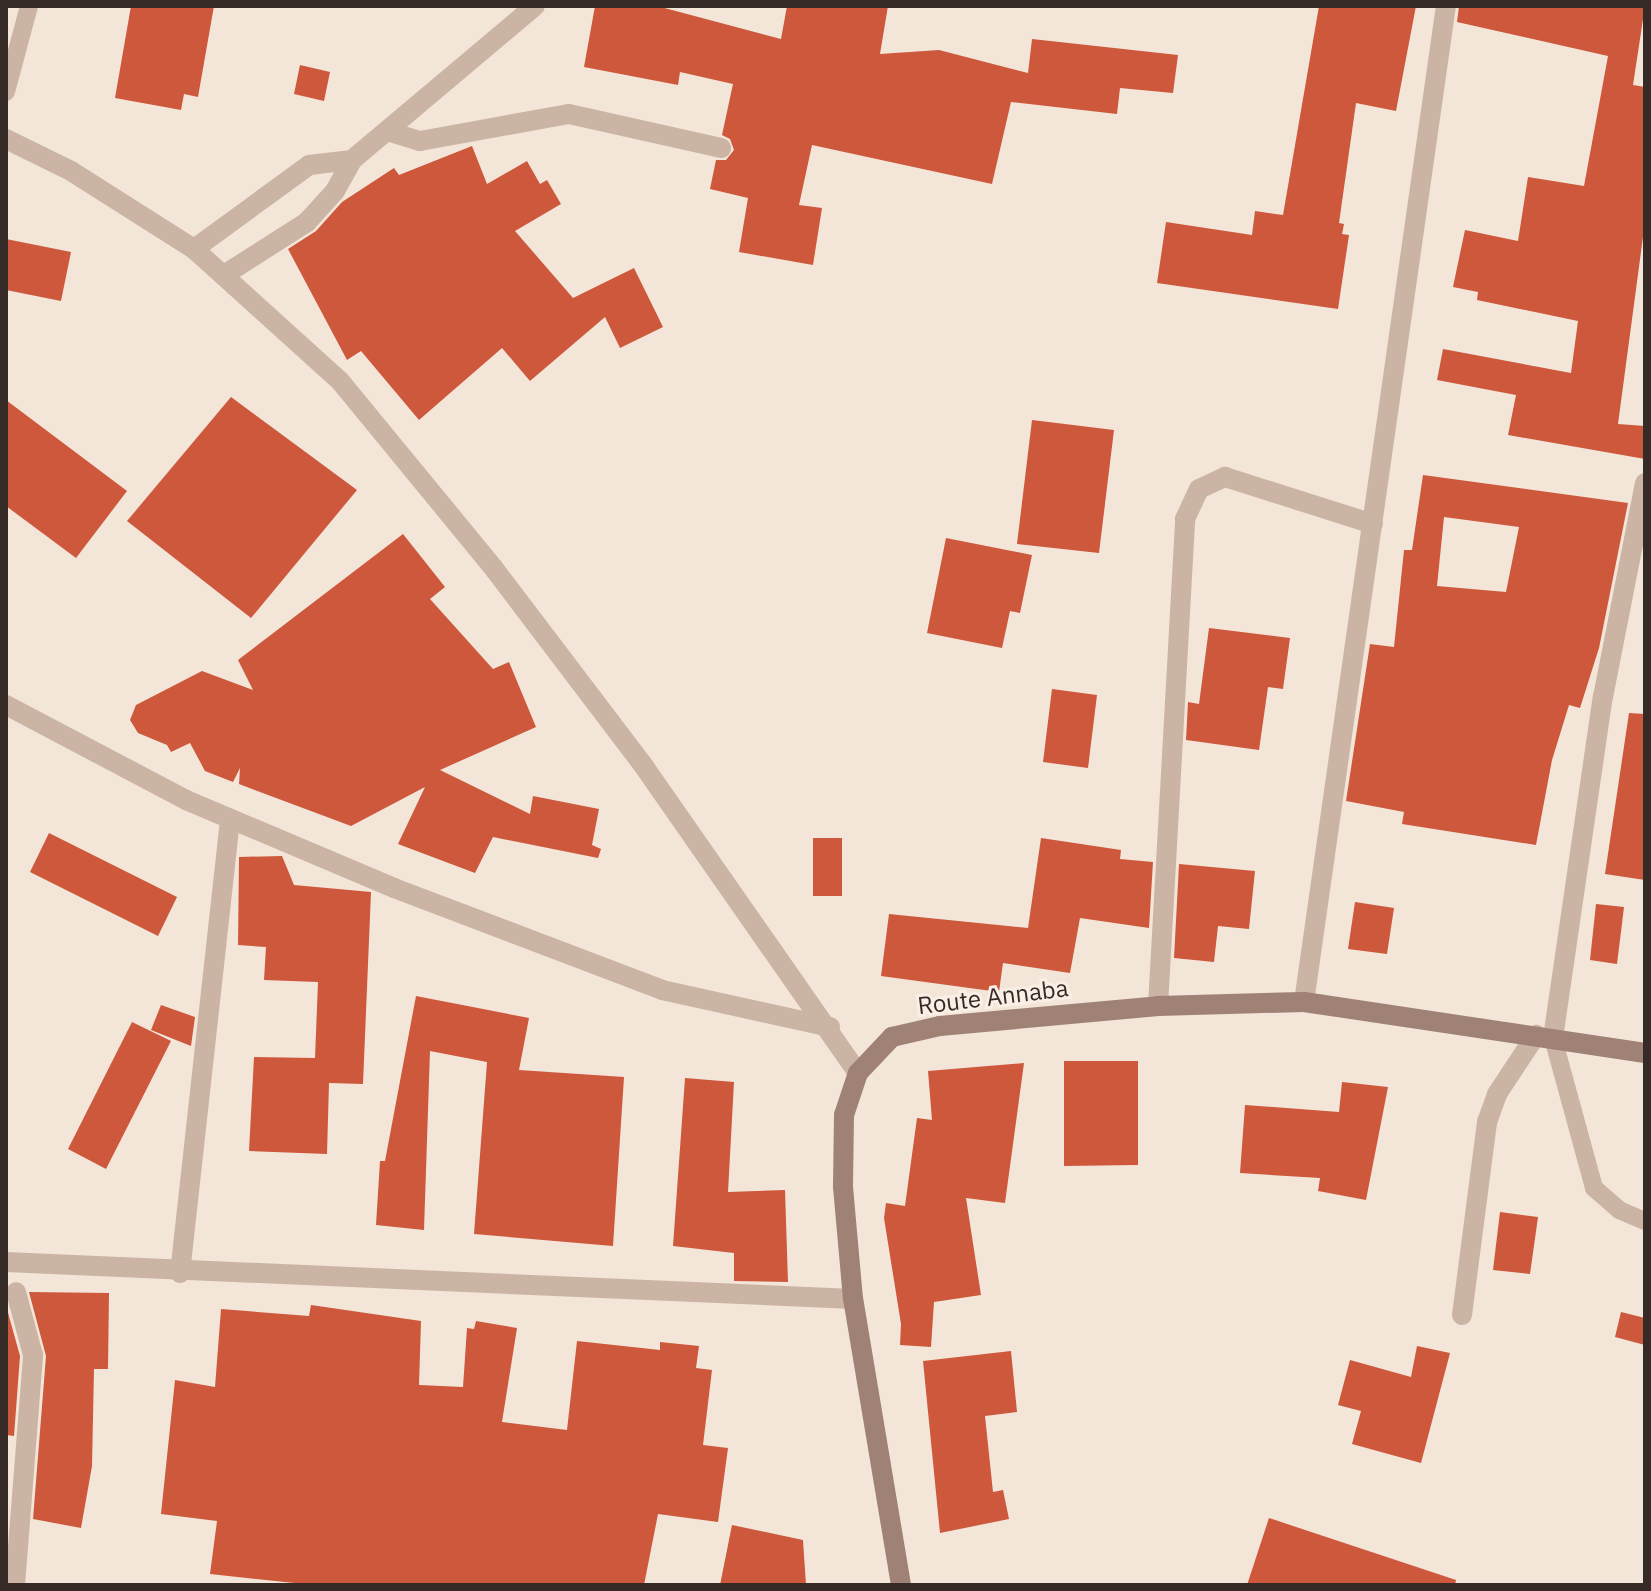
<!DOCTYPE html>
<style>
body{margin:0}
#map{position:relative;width:1651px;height:1591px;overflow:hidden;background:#f3e5d8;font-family:"IBM Plex Sans",sans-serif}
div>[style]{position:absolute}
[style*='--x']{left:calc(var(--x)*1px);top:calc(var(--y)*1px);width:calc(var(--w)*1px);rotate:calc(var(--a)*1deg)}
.building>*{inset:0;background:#cd583c}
.service>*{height:18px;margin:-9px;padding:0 9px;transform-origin:9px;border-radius:9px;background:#cbb4a4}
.minor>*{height:20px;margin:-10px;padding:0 10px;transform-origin:10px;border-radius:10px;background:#cbb4a4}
.tertiary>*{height:20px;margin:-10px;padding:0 10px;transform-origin:10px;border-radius:10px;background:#cbb4a4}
.secondary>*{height:20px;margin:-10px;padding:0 10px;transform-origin:10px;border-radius:10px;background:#9f8275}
span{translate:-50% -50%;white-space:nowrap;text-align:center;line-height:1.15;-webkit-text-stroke:6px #faefe5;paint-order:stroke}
.street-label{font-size:24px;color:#362a26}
.frame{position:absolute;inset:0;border:8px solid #362a26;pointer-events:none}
</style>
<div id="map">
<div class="building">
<div style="clip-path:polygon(131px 6px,214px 6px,198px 97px,184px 94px,181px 110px,115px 98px)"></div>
<div style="clip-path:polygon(595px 6px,657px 6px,781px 39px,787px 6px,888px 6px,880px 54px,939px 50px,1028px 73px,1032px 39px,1178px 55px,1173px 93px,1120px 88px,1117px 114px,1011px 102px,992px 184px,812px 145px,799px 205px,822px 208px,813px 265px,739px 252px,748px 198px,710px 189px,716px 160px,726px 160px,734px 150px,730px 139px,722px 135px,733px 84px,680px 72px,678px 85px,584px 67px)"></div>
<div style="clip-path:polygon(1319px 6px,1416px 6px,1396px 111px,1356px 103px,1339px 223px,1344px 224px,1342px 234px,1349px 235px,1338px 309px,1157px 283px,1166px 222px,1252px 235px,1255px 211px,1283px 215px)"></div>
<div style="clip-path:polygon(1459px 6px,1645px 6px,1633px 85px,1645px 87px,1645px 222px,1618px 424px,1645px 426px,1645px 459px,1508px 435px,1516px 395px,1437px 380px,1443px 349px,1571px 373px,1578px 321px,1477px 300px,1478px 292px,1453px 287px,1465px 230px,1518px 241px,1528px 177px,1584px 186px,1608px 56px,1457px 22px)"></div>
<div style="clip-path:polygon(300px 65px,330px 72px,324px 101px,294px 94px)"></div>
<div style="clip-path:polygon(472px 146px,487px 184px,527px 161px,540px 184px,547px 180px,561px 204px,515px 231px,573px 298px,634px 268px,663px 327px,620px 348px,605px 317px,530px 381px,502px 348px,419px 420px,361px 351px,347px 360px,288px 249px,316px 231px,342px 202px,394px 168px,399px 175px)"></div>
<div style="clip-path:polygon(6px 239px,71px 252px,61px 301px,6px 290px)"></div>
<div style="clip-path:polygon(231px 397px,357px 490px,251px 618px,127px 521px)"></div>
<div style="clip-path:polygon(6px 400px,127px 491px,76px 558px,6px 506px)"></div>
<div style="clip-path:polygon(1032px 420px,1114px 430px,1099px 553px,1017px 544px)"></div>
<div style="clip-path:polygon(evenodd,1423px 475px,1628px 503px,1599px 648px,1580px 708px,1569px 705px,1552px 760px,1536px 845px,1402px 824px,1404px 812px,1346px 801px,1370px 644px,1394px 647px,1404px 550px,1412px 550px,1423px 475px,1444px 517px,1519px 527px,1506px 592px,1437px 586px,1444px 517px)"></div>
<div style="clip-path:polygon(403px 534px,445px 587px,430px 599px,493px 669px,509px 662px,536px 727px,440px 770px,530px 814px,533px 796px,599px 809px,592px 845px,601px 849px,598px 858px,493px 837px,475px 873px,398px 844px,425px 787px,351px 826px,239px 784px,240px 768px,233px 782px,205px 771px,190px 743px,171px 752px,167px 745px,138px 733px,130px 720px,136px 705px,202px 671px,253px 690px,238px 660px)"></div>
<div style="clip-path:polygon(946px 538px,1032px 555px,1020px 613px,1010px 611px,1002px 648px,927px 633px)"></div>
<div style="clip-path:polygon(1209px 628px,1290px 638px,1283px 689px,1268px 687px,1259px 750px,1186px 740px,1188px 702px,1199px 704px)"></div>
<div style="clip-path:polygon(1052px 689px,1097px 695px,1088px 768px,1043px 762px)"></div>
<div style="clip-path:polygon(1629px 713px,1645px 714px,1645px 880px,1605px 874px)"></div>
<div style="clip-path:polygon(49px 833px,177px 897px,158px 936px,30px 872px)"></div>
<div style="clip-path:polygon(813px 838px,842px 838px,842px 896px,813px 896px)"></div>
<div style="clip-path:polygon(1041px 838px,1121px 850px,1120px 859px,1153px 862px,1149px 928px,1080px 918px,1070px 973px,1003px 963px,999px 992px,881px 976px,889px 914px,1028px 928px)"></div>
<div style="clip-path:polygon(282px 856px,294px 885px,371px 892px,363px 1084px,329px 1083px,327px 1154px,249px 1151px,254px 1057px,315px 1058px,318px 982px,264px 980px,266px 947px,238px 945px,239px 857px)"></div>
<div style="clip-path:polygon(1179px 864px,1255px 871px,1249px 929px,1218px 926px,1214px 962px,1174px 958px)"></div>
<div style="clip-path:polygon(1355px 902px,1394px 908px,1387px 954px,1348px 949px)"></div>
<div style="clip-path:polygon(1596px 904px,1624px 907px,1617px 964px,1590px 960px)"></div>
<div style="clip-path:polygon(416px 996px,529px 1018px,519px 1070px,624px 1077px,613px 1246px,474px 1234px,487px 1062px,430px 1051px,424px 1230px,376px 1225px,380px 1161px,385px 1161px)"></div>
<div style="clip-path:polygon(161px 1005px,195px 1017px,191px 1046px,151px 1030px)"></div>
<div style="clip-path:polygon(132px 1022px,171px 1041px,106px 1169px,68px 1149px)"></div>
<div style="clip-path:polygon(1064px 1061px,1138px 1061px,1138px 1165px,1064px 1166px)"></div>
<div style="clip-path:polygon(1024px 1063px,1005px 1203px,966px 1198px,981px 1295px,934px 1302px,931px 1347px,900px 1345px,901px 1324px,884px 1218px,886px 1203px,905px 1206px,917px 1118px,932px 1120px,928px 1071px)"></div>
<div style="clip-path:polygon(685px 1078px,734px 1082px,728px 1192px,785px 1190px,788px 1282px,734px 1281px,734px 1253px,673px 1246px)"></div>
<div style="clip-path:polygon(1342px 1082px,1388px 1087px,1366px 1200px,1318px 1191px,1320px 1178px,1240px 1173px,1245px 1105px,1339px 1112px)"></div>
<div style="clip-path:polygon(1500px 1212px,1538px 1217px,1530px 1274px,1493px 1270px)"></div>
<div style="clip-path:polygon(29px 1292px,109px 1293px,108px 1369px,94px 1369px,92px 1466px,81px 1528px,33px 1519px,46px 1356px)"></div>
<div style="clip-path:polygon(311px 1305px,421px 1321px,419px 1385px,463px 1387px,467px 1328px,474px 1329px,476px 1321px,517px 1328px,502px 1422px,567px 1430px,577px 1341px,660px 1350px,660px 1342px,699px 1346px,696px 1368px,712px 1370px,703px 1445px,728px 1448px,718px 1522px,658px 1514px,644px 1585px,313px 1585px,210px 1574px,217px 1521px,161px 1514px,175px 1380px,215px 1387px,221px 1309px,309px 1316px)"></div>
<div style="clip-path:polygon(7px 1309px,20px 1356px,14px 1436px,6px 1435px)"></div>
<div style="clip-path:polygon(1621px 1312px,1645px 1318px,1645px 1345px,1615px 1337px)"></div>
<div style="clip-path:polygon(1417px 1346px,1450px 1353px,1421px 1463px,1352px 1444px,1361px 1411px,1338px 1405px,1350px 1360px,1411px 1377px)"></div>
<div style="clip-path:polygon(1011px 1351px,1017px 1412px,985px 1416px,993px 1492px,1003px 1490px,1009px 1519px,940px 1533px,923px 1361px)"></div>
<div style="clip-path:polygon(1269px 1518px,1456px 1580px,1455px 1585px,1247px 1585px)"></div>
<div style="clip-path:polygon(732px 1525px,803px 1540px,806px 1585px,720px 1585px)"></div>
</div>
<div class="service">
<div style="--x:6;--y:92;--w:89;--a:-75"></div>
<div style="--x:1553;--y:1038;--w:156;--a:74.7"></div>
<div style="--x:1594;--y:1188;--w:33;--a:41"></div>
<div style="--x:1619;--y:1210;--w:28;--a:23"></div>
</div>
<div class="minor">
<div style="--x:387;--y:131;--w:34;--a:17"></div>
<div style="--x:420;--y:141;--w:151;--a:-10.3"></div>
<div style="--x:569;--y:114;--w:156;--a:12.6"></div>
<div style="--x:194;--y:249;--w:142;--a:-36.1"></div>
<div style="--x:309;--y:165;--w:43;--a:-6.6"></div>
<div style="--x:227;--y:273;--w:95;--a:-32.5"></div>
<div style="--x:307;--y:222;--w:42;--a:-47.9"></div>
<div style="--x:335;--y:191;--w:35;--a:-61"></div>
<div style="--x:352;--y:160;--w:239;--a:-40.1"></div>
<div style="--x:6;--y:705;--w:204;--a:27.8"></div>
<div style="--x:186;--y:800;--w:226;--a:22.9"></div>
<div style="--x:394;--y:888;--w:287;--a:20.8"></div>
<div style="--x:662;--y:990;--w:172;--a:12.4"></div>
<div style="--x:1304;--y:1002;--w:1006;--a:-81.89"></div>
<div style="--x:1158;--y:1006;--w:488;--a:-86.8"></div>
<div style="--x:1185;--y:519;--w:33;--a:-65"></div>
<div style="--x:1199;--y:489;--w:29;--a:-25"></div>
<div style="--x:1225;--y:477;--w:155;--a:17.6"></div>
<div style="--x:1553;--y:1038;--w:345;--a:-81.7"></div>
<div style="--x:1603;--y:697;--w:218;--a:-78.9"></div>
<div style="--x:6;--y:1262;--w:848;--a:2.5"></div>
<div style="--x:180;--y:1273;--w:457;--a:-83.7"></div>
<div style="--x:1462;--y:1315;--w:195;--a:-82.6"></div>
<div style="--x:1487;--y:1122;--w:30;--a:-70"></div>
<div style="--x:1497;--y:1094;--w:71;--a:-56.5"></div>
<div style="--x:15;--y:1585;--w:231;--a:-85.5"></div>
<div style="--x:33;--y:1355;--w:65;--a:-105.1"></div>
</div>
<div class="tertiary">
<div style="--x:6;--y:139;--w:72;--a:26.2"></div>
<div style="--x:71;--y:171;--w:146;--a:32.4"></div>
<div style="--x:194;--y:249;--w:197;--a:42.1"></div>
<div style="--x:340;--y:381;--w:244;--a:50.6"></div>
<div style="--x:495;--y:570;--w:245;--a:52.8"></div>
<div style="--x:643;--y:765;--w:376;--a:55.1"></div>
</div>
<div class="secondary">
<div style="--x:901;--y:1585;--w:290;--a:-99.5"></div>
<div style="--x:853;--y:1299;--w:113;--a:-95.1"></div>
<div style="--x:843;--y:1186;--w:71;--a:-89.2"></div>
<div style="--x:844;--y:1115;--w:44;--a:-71.6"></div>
<div style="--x:858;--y:1073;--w:50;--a:-46.6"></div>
<div style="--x:892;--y:1037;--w:49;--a:-12.9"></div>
<div style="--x:940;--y:1026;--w:219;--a:-5.2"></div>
<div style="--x:1158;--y:1006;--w:146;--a:-1.6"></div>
<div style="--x:1304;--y:1002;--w:345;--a:8.5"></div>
</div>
<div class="street-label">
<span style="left:993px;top:997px;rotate:-7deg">Route Annaba</span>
</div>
<div class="frame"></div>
</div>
